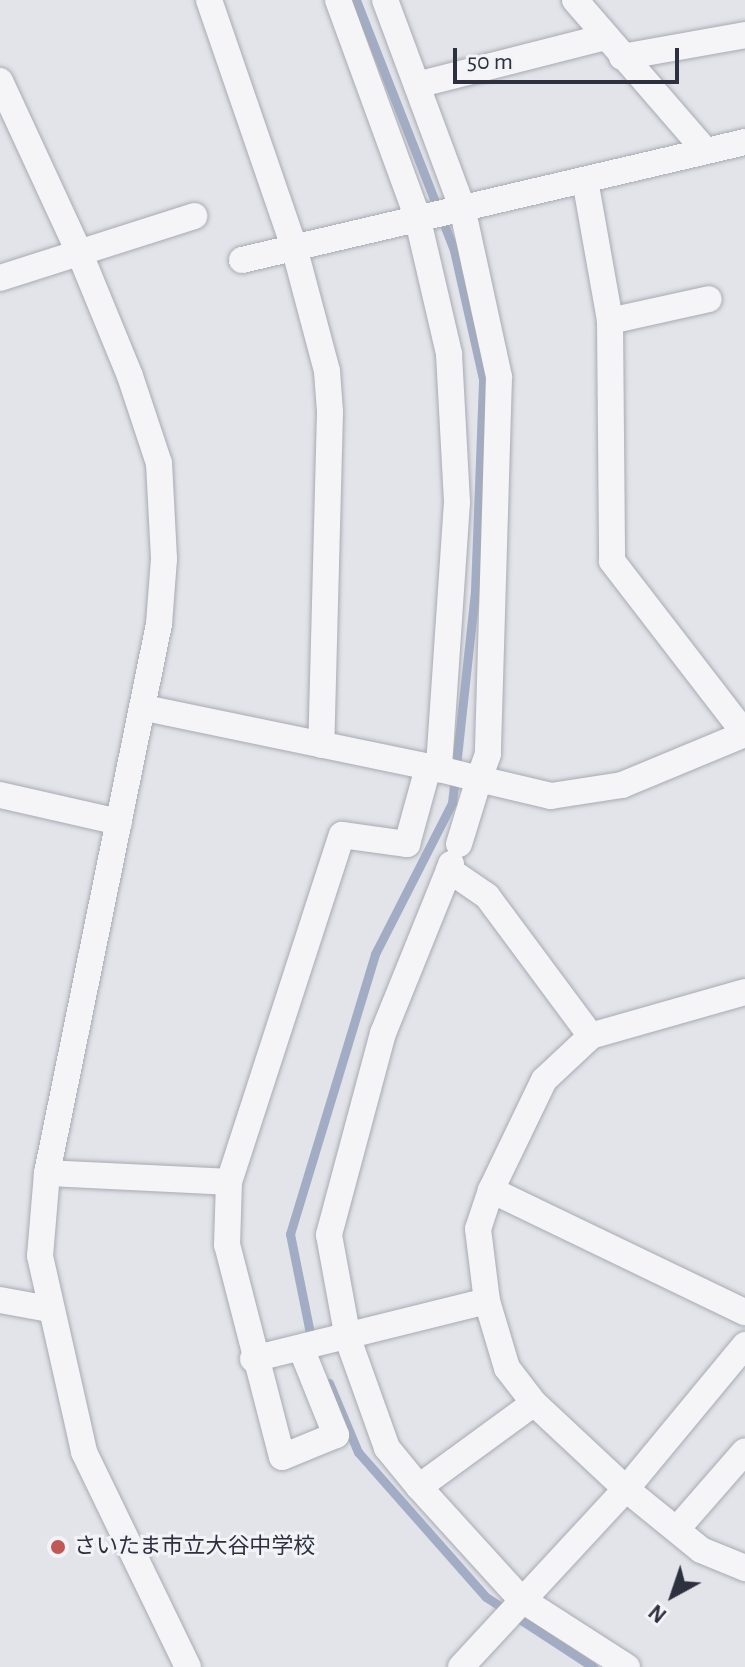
<!DOCTYPE html>
<meta charset="utf-8">
<style>
body{margin:0}
#map{position:relative;width:745px;height:1667px;overflow:hidden;background:#e2e4e9;font-family:"Alegreya Sans","Noto Sans JP",sans-serif}
div>[style]{position:absolute}
[style*='--x']{left:calc(var(--x)*1px);top:calc(var(--y)*1px);width:calc(var(--w)*1px);rotate:calc(var(--a)*1deg)}
.stream>*{height:9px;margin:-4.5px;padding:0 4.5px;transform-origin:4.5px;border-radius:4.5px;background:#a2adc5}
.roads{filter:drop-shadow(0 0 2px #a8aab3) drop-shadow(0 0 2px #a8aab3)}
.street>*{height:26px;margin:-13px;padding:0 13px;transform-origin:13px;border-radius:13px;background:#f5f5f8}
.dots>*{width:22px;height:22px;translate:-50% -50%;box-sizing:border-box;border:4px solid #f2f3f7;border-radius:50%}
span{translate:-50% -50%;white-space:nowrap;text-align:center;line-height:1.15;-webkit-text-stroke:6px #f2f3f7;paint-order:stroke}
.poi-label{font-size:22px;color:#2c303f}
.left{translate:0 -50%;text-align:left}
.north{position:absolute;left:633px;top:1555px;width:80px;height:80px;-webkit-text-stroke:6px #f2f3f7;paint-order:stroke;rotate:220deg;font-size:22px;font-weight:700;line-height:32px;text-align:center;color:#2c303f}
.north::after{content:'';display:block;margin:auto;width:28px;height:36px;background:#2c303f;clip-path:polygon(50% 0,100% 100%,50% 72%,0 100%)}
.scale{position:absolute;left:453px;top:48px;width:226px;height:36px;box-sizing:border-box;border:4px solid #2c303f;border-top:0;padding-left:10px;font-size:24px;line-height:28px;white-space:nowrap;color:#2c303f;-webkit-text-stroke:6px #f2f3f7;paint-order:stroke}
</style>
<div id="map">
<div class="stream">
<div style="--x:312;--y:1343;--w:111;--a:-101.4"></div>
<div style="--x:290;--y:1234;--w:293;--a:-73.1"></div>
<div style="--x:375;--y:954;--w:169;--a:-63"></div>
<div style="--x:452;--y:803;--w:214;--a:-83.8"></div>
<div style="--x:475;--y:590;--w:211;--a:-87.8"></div>
<div style="--x:483;--y:379;--w:132;--a:-102.7"></div>
<div style="--x:454;--y:250;--w:269;--a:-111.4"></div>
<div style="--x:329;--y:1383;--w:75;--a:67.2"></div>
<div style="--x:358;--y:1452;--w:193;--a:48.6"></div>
<div style="--x:486;--y:1597;--w:128;--a:33.2"></div>
</div>
<div class="roads">
<div class="street">
<div style="--x:209;--y:0;--w:261;--a:71"></div>
<div style="--x:294;--y:247;--w:128;--a:75.1"></div>
<div style="--x:327;--y:371;--w:41;--a:85.8"></div>
<div style="--x:330;--y:412;--w:333;--a:91.5"></div>
<div style="--x:338;--y:0;--w:230;--a:69.9"></div>
<div style="--x:417;--y:216;--w:142;--a:76.9"></div>
<div style="--x:449;--y:354;--w:148;--a:86.9"></div>
<div style="--x:457;--y:502;--w:268;--a:93.9"></div>
<div style="--x:439;--y:769;--w:41;--a:14"></div>
<div style="--x:479;--y:779;--w:68;--a:107.1"></div>
<div style="--x:385;--y:0;--w:221;--a:69.6"></div>
<div style="--x:462;--y:207;--w:174;--a:77.7"></div>
<div style="--x:499;--y:377;--w:377;--a:91.7"></div>
<div style="--x:488;--y:754;--w:27;--a:110"></div>
<div style="--x:479;--y:779;--w:74;--a:13.3"></div>
<div style="--x:551;--y:796;--w:72;--a:-8.8"></div>
<div style="--x:622;--y:785;--w:133;--a:-22.5"></div>
<div style="--x:575;--y:0;--w:197;--a:49.1"></div>
<div style="--x:622;--y:57;--w:125;--a:-10.1"></div>
<div style="--x:0;--y:81;--w:191;--a:65.2"></div>
<div style="--x:80;--y:254;--w:132;--a:67.7"></div>
<div style="--x:130;--y:376;--w:92;--a:71.6"></div>
<div style="--x:159;--y:463;--w:96;--a:87"></div>
<div style="--x:164;--y:559;--w:65;--a:94.4"></div>
<div style="--x:159;--y:624;--w:560;--a:101.53"></div>
<div style="--x:47;--y:1173;--w:83;--a:94.8"></div>
<div style="--x:40;--y:1256;--w:201;--a:77.3"></div>
<div style="--x:84;--y:1452;--w:239;--a:64.2"></div>
<div style="--x:417;--y:85;--w:194;--a:-14.3"></div>
<div style="--x:585;--y:180;--w:143;--a:79.9"></div>
<div style="--x:610;--y:321;--w:240;--a:89.5"></div>
<div style="--x:612;--y:561;--w:218;--a:52.4"></div>
<div style="--x:242;--y:260;--w:517;--a:-13.2"></div>
<div style="--x:0;--y:278;--w:204;--a:-17.7"></div>
<div style="--x:610;--y:321;--w:101;--a:-12.5"></div>
<div style="--x:145;--y:708;--w:300;--a:11.7"></div>
<div style="--x:0;--y:795;--w:122;--a:12.8"></div>
<div style="--x:451;--y:864;--w:6;--a:108"></div>
<div style="--x:449;--y:870;--w:46;--a:34.4"></div>
<div style="--x:487;--y:896;--w:174;--a:53.4"></div>
<div style="--x:449;--y:870;--w:176;--a:112"></div>
<div style="--x:383;--y:1033;--w:209;--a:105"></div>
<div style="--x:329;--y:1235;--w:106;--a:79.6"></div>
<div style="--x:348;--y:1339;--w:116;--a:70.3"></div>
<div style="--x:387;--y:1448;--w:50;--a:50.6"></div>
<div style="--x:419;--y:1487;--w:151;--a:47.7"></div>
<div style="--x:521;--y:1599;--w:126;--a:32.7"></div>
<div style="--x:745;--y:992;--w:160;--a:164.1"></div>
<div style="--x:591;--y:1036;--w:64;--a:136.9"></div>
<div style="--x:544;--y:1080;--w:122;--a:115.7"></div>
<div style="--x:491;--y:1190;--w:41;--a:108.4"></div>
<div style="--x:478;--y:1229;--w:73;--a:82.9"></div>
<div style="--x:487;--y:1301;--w:70;--a:73.4"></div>
<div style="--x:507;--y:1368;--w:44;--a:52.4"></div>
<div style="--x:534;--y:1403;--w:126;--a:43.1"></div>
<div style="--x:626;--y:1489;--w:97;--a:39.1"></div>
<div style="--x:701;--y:1550;--w:48;--a:22.2"></div>
<div style="--x:47;--y:1173;--w:182;--a:2.8"></div>
<div style="--x:491;--y:1190;--w:282;--a:25.7"></div>
<div style="--x:0;--y:1300;--w:50;--a:10.4"></div>
<div style="--x:301;--y:1348;--w:94;--a:68.1"></div>
<div style="--x:336;--y:1435;--w:58;--a:157.8"></div>
<div style="--x:282;--y:1457;--w:219;--a:-104.5"></div>
<div style="--x:227;--y:1245;--w:63;--a:-88.2"></div>
<div style="--x:229;--y:1182;--w:365;--a:-72"></div>
<div style="--x:342;--y:835;--w:66;--a:7.9"></div>
<div style="--x:407;--y:844;--w:79;--a:-74.6"></div>
<div style="--x:253;--y:1359;--w:241;--a:-13.9"></div>
<div style="--x:419;--y:1487;--w:142;--a:-36.1"></div>
<div style="--x:677;--y:1529;--w:103;--a:-48.9"></div>
<div style="--x:461;--y:1667;--w:243;--a:-47.2"></div>
<div style="--x:626;--y:1489;--w:187;--a:-50.4"></div>
</div>
</div>
<div class="dots">
<div style="left:58px;top:1547px;background:#c05856"></div>
</div>
<div class="poi-label">
<span class="left" style="left:74px;top:1547px">さいたま市立大谷中学校</span>
</div>
<div class="north">N</div>
<div class="scale">50 m</div>
</div>
